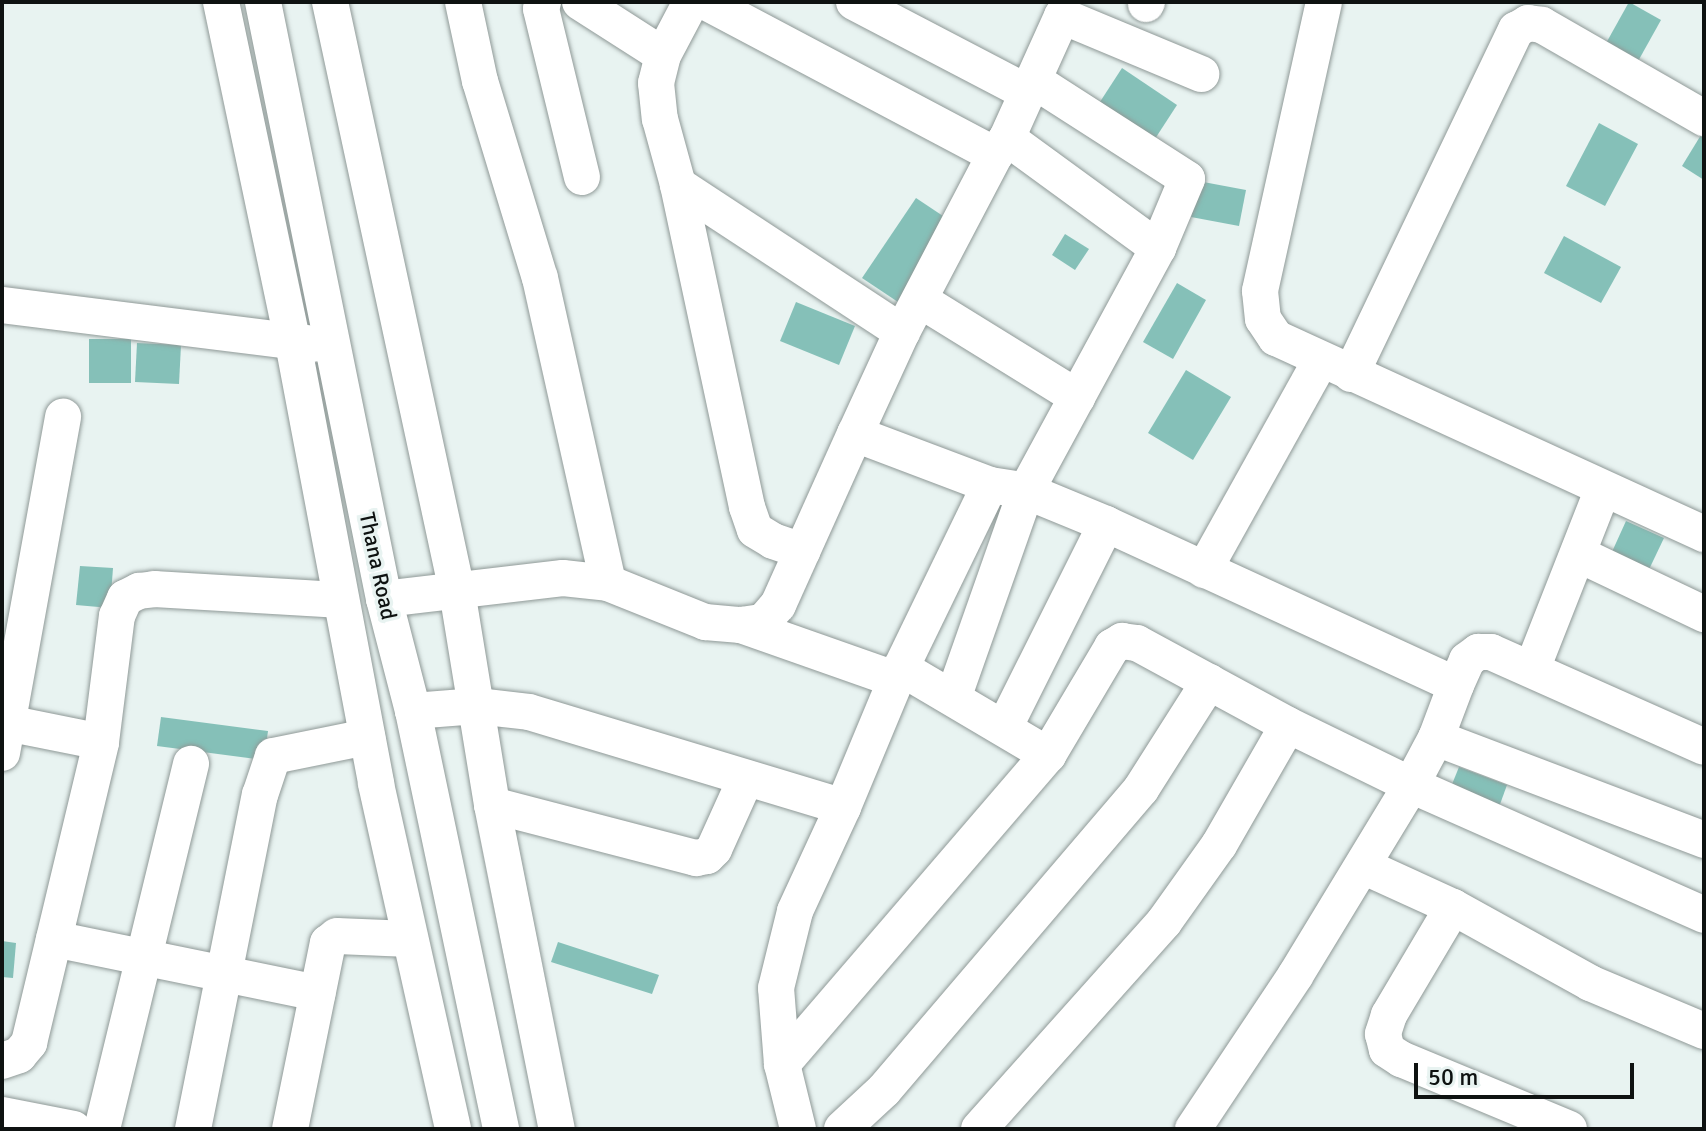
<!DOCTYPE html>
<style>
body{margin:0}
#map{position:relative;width:1706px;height:1131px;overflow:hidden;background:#e8f3f1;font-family:Signika,sans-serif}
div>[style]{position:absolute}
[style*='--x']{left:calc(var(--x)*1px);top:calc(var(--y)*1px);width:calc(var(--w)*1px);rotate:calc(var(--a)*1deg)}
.building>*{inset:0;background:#85c0b8}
.roads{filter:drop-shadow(0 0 2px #8f9997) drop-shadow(0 0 2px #8f9997)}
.minor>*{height:36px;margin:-18px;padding:0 18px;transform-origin:18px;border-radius:18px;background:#fff}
span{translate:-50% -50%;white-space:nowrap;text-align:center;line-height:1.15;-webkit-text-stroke:7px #e8f3f1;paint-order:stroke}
.street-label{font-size:22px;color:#0e1211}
.frame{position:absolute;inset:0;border:4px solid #0e1211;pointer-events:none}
.scale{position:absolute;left:1414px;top:1063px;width:220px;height:36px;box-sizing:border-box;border:4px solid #0e1211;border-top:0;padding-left:10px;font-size:24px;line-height:28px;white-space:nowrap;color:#0e1211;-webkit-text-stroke:6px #e8f3f1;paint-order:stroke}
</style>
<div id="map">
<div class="building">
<div style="clip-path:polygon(1629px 2px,1661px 20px,1632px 72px,1600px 54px)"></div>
<div style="clip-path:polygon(1122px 68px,1177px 105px,1151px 145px,1096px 108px)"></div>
<div style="clip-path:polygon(1599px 123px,1638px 144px,1605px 206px,1566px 186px)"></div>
<div style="clip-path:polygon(1704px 130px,1704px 180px,1682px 166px)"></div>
<div style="clip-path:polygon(1198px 181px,1246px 190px,1239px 226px,1191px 217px)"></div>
<div style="clip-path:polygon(916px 198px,952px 222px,898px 302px,862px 278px)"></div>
<div style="clip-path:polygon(1065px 234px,1089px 249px,1075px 270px,1052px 255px)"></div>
<div style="clip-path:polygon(1564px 236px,1621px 267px,1601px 303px,1544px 273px)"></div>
<div style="clip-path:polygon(1177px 283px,1206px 300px,1173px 359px,1143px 342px)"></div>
<div style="clip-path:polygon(796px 302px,855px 326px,839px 365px,780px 341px)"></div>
<div style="clip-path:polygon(89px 339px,131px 339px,131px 383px,89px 383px)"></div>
<div style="clip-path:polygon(137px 343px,181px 345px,179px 384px,135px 382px)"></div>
<div style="clip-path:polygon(1186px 370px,1231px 397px,1193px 460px,1148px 433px)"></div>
<div style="clip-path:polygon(1626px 521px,1664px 538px,1643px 582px,1606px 565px)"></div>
<div style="clip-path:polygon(80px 566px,113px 568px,110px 608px,76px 605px)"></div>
<div style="clip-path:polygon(161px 717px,268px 731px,264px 760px,157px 746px)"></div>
<div style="clip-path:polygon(1459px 767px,1507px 785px,1495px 818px,1446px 799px)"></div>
<div style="clip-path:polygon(2px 941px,16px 943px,13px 978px,2px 977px)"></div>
<div style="clip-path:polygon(558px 942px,659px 975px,652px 994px,551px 962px)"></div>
</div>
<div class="roads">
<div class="minor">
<div style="--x:221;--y:2;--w:349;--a:78.1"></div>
<div style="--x:293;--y:343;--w:449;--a:79.3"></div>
<div style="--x:376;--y:784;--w:353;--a:77.4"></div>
<div style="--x:263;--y:2;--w:609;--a:78.54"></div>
<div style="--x:384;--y:599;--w:116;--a:75.5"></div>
<div style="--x:413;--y:711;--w:427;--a:78.1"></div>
<div style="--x:330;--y:2;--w:603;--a:77.83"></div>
<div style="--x:457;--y:591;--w:217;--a:80.7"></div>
<div style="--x:492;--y:805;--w:330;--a:78.7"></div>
<div style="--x:463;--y:2;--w:81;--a:77.9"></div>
<div style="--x:480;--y:81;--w:206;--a:73.1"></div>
<div style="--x:540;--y:278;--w:312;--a:77.4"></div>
<div style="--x:543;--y:2;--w:7;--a:106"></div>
<div style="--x:541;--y:9;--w:173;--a:76.3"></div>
<div style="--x:580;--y:2;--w:98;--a:32.6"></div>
<div style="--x:691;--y:2;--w:60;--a:117.8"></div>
<div style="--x:663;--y:55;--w:29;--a:104"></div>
<div style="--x:656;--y:83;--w:36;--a:84"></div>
<div style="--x:660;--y:119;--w:68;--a:74.7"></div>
<div style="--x:678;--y:185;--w:329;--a:77.9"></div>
<div style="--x:747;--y:507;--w:24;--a:71"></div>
<div style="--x:755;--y:530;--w:21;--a:31"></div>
<div style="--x:773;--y:541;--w:31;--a:19"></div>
<div style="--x:706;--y:2;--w:327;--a:27.9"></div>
<div style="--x:854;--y:2;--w:196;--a:27.6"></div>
<div style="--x:1324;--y:2;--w:296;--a:102.5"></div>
<div style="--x:1260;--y:291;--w:28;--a:84"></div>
<div style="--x:1263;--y:319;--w:23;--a:56"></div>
<div style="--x:1276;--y:338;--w:471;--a:24.6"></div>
<div style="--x:1146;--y:4;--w:2;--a:-63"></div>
<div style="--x:1033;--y:80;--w:183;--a:32.7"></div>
<div style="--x:1187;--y:179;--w:75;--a:112.8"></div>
<div style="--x:1158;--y:248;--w:277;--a:118.5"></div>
<div style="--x:1026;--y:491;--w:87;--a:22.4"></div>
<div style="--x:1106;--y:524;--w:385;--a:24.7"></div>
<div style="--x:1456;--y:685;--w:27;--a:-66"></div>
<div style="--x:1467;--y:660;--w:14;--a:-36"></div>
<div style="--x:1478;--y:652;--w:13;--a:0"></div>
<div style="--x:1491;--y:652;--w:233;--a:24"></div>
<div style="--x:1007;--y:138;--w:187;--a:36.1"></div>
<div style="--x:678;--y:185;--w:268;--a:33.3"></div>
<div style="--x:920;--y:300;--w:185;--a:31.7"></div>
<div style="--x:2;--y:305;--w:314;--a:7.1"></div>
<div style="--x:1351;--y:374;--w:382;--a:-64.4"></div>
<div style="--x:1516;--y:30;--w:14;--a:-30"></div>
<div style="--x:1528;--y:23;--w:14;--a:8"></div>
<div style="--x:1542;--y:25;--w:187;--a:29.9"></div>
<div style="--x:855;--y:434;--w:112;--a:-65.3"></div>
<div style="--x:902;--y:332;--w:200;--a:-62.3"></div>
<div style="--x:995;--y:155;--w:21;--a:-55"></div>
<div style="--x:1007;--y:138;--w:134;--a:-65.7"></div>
<div style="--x:1062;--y:16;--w:151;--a:22.6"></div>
<div style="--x:1578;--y:554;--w:140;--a:25.5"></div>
<div style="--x:1204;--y:570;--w:240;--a:-60.9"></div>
<div style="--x:384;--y:599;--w:180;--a:-6.7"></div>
<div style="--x:563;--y:578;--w:45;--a:6.3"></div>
<div style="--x:608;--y:583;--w:105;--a:21.9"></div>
<div style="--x:705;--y:622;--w:36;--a:5"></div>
<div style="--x:741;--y:625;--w:22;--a:-8"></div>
<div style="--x:763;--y:622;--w:23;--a:-49"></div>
<div style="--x:778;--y:605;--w:188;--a:-65.8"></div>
<div style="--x:855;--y:434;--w:144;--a:20.7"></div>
<div style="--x:990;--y:485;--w:36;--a:9"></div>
<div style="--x:1026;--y:491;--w:219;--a:109.4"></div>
<div style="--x:741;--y:625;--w:165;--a:19.4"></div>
<div style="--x:901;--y:668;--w:171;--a:30.6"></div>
<div style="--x:1048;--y:755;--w:126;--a:-59.3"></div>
<div style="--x:1112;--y:647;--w:12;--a:-31"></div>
<div style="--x:1122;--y:641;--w:15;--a:8"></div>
<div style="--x:1137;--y:643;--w:172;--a:28.5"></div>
<div style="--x:1288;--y:725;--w:137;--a:26"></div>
<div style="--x:1411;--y:785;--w:321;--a:23.9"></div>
<div style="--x:1532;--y:669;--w:193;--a:-68.5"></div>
<div style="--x:413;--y:711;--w:64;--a:-4.5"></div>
<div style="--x:477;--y:706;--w:52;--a:6.6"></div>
<div style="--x:529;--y:712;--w:328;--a:16.8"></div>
<div style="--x:2;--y:722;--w:101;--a:11.4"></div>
<div style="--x:1004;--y:728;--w:228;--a:-63.4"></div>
<div style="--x:1436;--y:738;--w:287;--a:20.8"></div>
<div style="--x:2;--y:753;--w:342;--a:-79.7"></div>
<div style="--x:492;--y:805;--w:211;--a:14.6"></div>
<div style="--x:696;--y:858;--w:11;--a:-10"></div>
<div style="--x:707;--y:856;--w:10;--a:-45"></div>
<div style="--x:714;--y:849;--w:78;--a:-65.7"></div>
<div style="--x:1363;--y:866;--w:99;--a:24.5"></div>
<div style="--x:1453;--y:907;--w:157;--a:29"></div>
<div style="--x:1590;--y:983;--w:124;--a:22.8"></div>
<div style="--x:1453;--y:907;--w:126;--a:120.7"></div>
<div style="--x:1389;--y:1015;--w:20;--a:108"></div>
<div style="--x:1383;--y:1034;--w:16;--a:76"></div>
<div style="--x:1387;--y:1050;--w:17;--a:33"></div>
<div style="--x:1401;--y:1059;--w:182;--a:22.6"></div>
<div style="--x:54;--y:939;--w:269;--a:11.6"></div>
<div style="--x:2;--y:1061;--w:18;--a:-19"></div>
<div style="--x:19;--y:1055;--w:16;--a:-50"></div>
<div style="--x:29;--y:1043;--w:309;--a:-76.5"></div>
<div style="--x:101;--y:742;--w:127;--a:-82.8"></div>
<div style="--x:117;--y:616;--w:20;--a:-66"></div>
<div style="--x:125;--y:598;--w:16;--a:-27"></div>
<div style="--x:139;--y:591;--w:16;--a:-7"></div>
<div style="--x:155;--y:589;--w:186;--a:3.4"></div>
<div style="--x:782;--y:1064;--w:408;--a:-49.3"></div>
<div style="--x:2;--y:1115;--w:73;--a:11"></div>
<div style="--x:102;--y:1129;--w:376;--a:-76.3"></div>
<div style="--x:193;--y:1129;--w:341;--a:-78.7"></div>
<div style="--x:260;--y:795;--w:41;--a:-71.6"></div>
<div style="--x:273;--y:756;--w:96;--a:-11.4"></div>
<div style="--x:290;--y:1129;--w:190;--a:-78.5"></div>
<div style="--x:328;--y:943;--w:11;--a:-38"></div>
<div style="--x:337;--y:936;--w:73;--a:2.4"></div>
<div style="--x:798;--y:1129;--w:67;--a:-103.8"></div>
<div style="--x:782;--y:1064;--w:76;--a:-94.5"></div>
<div style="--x:776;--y:988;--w:79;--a:-76.1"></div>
<div style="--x:795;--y:911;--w:115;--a:-65.2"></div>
<div style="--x:843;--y:807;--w:151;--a:-67.4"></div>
<div style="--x:901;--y:668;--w:203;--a:-64.1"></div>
<div style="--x:842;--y:1129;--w:57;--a:-42.9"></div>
<div style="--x:884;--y:1090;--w:396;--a:-49.5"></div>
<div style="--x:1141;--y:789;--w:127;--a:-57.6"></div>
<div style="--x:979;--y:1129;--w:278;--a:-48.2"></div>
<div style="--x:1164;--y:922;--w:95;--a:-54.5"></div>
<div style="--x:1219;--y:845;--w:138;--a:-60.1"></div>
<div style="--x:1193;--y:1129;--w:184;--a:-56.3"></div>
<div style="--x:1295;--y:976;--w:223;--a:-58.7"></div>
<div style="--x:1411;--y:785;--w:53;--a:-62"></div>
<div style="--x:1436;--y:738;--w:57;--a:-69.3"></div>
</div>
</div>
<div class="street-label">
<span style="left:378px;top:566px;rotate:78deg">Thana Road</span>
</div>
<div class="frame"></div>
<div class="scale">50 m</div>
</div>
